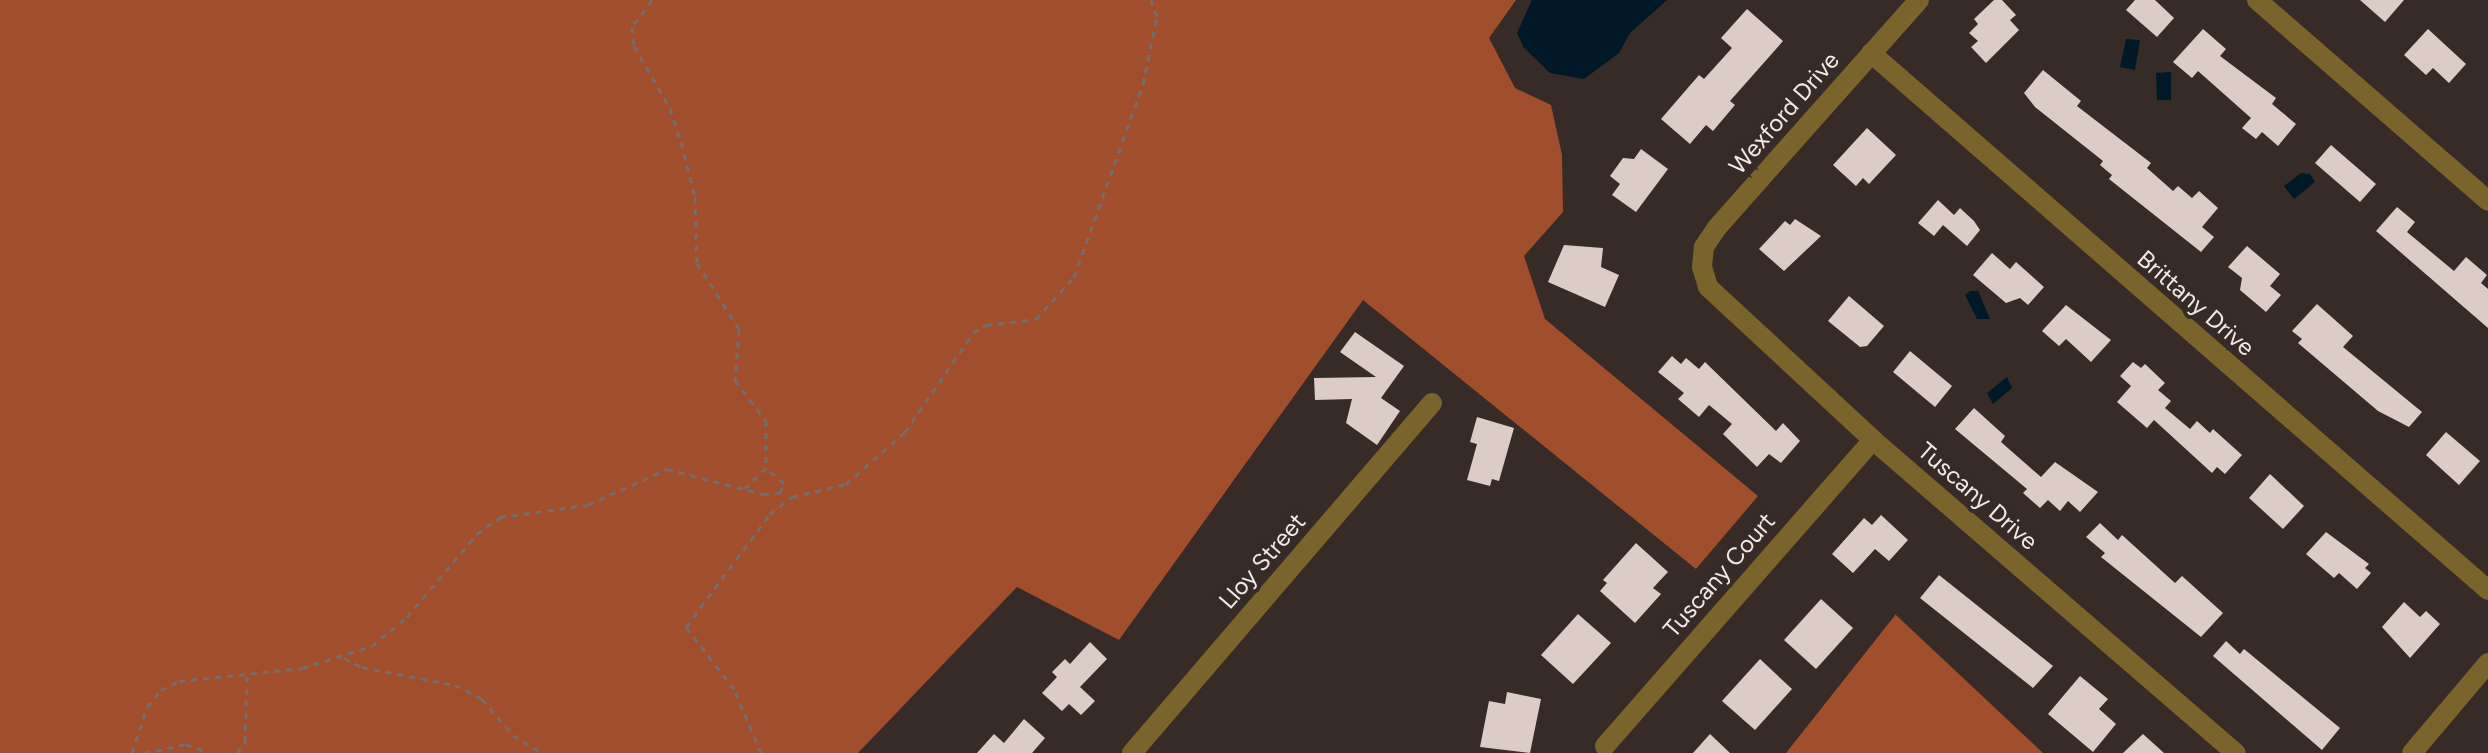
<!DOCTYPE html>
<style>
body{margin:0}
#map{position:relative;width:2488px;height:753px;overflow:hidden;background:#372b27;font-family:Figtree,sans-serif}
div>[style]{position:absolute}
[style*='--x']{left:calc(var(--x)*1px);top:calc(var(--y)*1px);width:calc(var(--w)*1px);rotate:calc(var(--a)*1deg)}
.forest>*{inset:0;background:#a04e2b}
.water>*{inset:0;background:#001828}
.building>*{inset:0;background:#dcccc7}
.path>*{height:3px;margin-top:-1.5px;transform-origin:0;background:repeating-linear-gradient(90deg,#776c69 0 6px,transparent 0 12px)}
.minor>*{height:20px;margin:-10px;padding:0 10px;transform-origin:10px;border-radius:10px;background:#79652c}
span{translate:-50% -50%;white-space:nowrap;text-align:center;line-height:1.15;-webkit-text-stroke:8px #372b27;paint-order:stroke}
.street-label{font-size:24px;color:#f1e9e6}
</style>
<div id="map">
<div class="forest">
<div style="clip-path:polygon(0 0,1516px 0,1489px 38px,1515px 88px,1551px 105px,1562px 155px,1563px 212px,1524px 256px,1545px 319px,1758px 496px,1696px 569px,1363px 300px,1119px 640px,1017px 587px,858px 753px,0 753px)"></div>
<div style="clip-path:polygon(1896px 614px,1896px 615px,2043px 753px,1786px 753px)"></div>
</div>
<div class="water">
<div style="clip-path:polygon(1532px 0,1667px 0,1630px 33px,1619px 53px,1584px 79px,1550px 73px,1524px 48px,1517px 33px)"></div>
<div style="clip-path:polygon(2126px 39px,2140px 40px,2135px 70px,2120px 67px)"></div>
<div style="clip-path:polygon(2171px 72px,2171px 100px,2157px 100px,2156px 73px)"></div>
<div style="clip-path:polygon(2301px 173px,2310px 174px,2315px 182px,2294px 199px,2284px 186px)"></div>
<div style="clip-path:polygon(1970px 291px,1978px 291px,1990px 319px,1977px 319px,1965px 295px)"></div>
<div style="clip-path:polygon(2007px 377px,2012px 388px,1993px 404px,1987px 393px)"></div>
</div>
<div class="building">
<div style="clip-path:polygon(1994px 0,2002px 0,2016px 15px,2010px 20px,2019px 30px,1986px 63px,1971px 47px,1978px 41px,1969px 33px,1978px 24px,1974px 19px)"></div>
<div style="clip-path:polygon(2135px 0,2155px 0,2174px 18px,2157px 37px,2126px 10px)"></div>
<div style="clip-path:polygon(2360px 0,2404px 0,2385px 22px)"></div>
<div style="clip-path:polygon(1747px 9px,1783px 41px,1730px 101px,1735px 105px,1713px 131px,1706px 125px,1690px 144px,1661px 119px,1699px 75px,1704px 79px,1732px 48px,1721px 38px)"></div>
<div style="clip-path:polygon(2203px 29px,2226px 49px,2220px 56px,2276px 98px,2272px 104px,2296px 124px,2278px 146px,2262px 132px,2256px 139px,2242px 128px,2251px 118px,2198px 71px,2192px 78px,2173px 62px)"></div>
<div style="clip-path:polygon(2428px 29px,2466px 64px,2449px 83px,2433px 68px,2426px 75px,2404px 55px)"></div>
<div style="clip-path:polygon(2043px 70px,2081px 101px,2077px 106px,2151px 163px,2147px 168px,2173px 191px,2178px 186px,2192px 198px,2199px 191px,2218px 208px,2202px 227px,2214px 237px,2201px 252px,2109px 179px,2112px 175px,2100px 165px,2103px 161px,2035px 107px,2024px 93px)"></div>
<div style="clip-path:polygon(1867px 128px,1896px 155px,1869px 184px,1863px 178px,1856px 186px,1833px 165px)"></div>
<div style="clip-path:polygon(2331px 145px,2376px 184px,2360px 202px,2315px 163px)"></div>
<div style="clip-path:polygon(1641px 149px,1668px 169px,1636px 212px,1612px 195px,1620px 184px,1610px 176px,1623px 158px,1634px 159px)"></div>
<div style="clip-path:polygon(1938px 200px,1954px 215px,1960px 208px,1974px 221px,1980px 230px,1967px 246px,1943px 225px,1934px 236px,1918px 223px)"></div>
<div style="clip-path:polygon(2397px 207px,2415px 222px,2407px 232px,2454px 271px,2466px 257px,2487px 275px,2481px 283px,2488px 289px,2488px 328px,2376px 231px)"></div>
<div style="clip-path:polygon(1795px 219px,1821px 236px,1784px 271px,1759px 249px,1785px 221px,1790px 225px)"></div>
<div style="clip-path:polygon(1564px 245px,1603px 248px,1601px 267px,1619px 275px,1605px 307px,1548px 282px)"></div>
<div style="clip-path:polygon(2247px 246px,2280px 274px,2270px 286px,2281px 295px,2266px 312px,2240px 290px,2242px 278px,2228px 267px)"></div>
<div style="clip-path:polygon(1992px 253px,2010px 269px,2016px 262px,2044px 287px,2028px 305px,2020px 298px,2006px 303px,1973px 275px)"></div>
<div style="clip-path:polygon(1849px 296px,1884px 326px,1867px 346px,1860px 347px,1828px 321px)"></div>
<div style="clip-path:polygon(2317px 304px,2353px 336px,2343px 347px,2422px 412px,2409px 427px,2378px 411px,2298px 343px,2302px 339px,2292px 331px)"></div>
<div style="clip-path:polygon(2066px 305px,2111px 340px,2091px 362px,2066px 339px,2059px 346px,2042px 331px)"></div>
<div style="clip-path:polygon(1355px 332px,1404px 366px,1381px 398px,1400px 411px,1377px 445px,1346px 423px,1352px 399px,1315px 400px,1314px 378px,1376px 377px,1340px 352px)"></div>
<div style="clip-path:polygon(1910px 351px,1952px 386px,1935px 407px,1893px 372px)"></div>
<div style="clip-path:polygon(1672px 356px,1681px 364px,1686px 358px,1699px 369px,1705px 362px,1776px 431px,1783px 423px,1800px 441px,1781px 463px,1769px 454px,1757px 467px,1723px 434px,1732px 424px,1709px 405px,1699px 417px,1678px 399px,1684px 393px,1658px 372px)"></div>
<div style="clip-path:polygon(2133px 362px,2141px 368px,2145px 364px,2165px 383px,2158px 390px,2171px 401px,2165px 408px,2190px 429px,2197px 421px,2210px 433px,2213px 429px,2242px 455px,2225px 474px,2217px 467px,2212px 473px,2154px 420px,2147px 428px,2117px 402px,2131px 386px,2120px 376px)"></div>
<div style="clip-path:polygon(1974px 408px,2005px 436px,2001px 442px,2041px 477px,2055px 462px,2098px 492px,2080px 512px,2068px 501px,2060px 511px,2048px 500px,2040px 508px,2023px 493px,2027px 489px,1955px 429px)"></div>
<div style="clip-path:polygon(1477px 417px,1514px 428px,1499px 481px,1492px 479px,1490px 486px,1467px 480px,1477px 444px,1470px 442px)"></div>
<div style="clip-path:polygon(2446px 432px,2480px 461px,2459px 485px,2426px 455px)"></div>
<div style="clip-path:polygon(2270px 474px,2304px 506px,2283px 529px,2249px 498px)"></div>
<div style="clip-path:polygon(1881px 515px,1908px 540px,1889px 561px,1875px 549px,1853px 573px,1832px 554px,1864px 518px,1872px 525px)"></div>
<div style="clip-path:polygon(2100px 523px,2118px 540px,2122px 535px,2175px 583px,2182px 576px,2223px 613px,2201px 637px,2101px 557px,2105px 553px,2086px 537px)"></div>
<div style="clip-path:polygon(2326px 532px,2369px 564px,2365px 568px,2371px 573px,2357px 589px,2339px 573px,2334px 578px,2306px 554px)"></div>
<div style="clip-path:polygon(1636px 543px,1668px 572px,1653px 588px,1661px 594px,1635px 623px,1600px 591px,1607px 583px,1603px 580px)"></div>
<div style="clip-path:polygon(1939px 575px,2053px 666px,2033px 688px,1920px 598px)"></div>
<div style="clip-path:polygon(1821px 599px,1853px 628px,1816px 669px,1784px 640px)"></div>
<div style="clip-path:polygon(2404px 602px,2420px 617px,2426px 611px,2440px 624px,2410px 658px,2382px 627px)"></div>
<div style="clip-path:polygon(1578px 614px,1611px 643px,1573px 684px,1541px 655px)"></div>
<div style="clip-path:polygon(2226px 641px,2240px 654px,2244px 649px,2340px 728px,2322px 750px,2213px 656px)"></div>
<div style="clip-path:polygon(1090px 642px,1107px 659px,1080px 687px,1095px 701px,1081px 715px,1069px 704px,1062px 711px,1042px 693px,1057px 677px,1052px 672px,1065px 659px,1070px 664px)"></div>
<div style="clip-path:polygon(1760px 659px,1792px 689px,1755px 730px,1722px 701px)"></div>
<div style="clip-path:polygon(2080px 676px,2108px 699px,2099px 709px,2116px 724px,2093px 752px,2048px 714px)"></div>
<div style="clip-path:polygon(1507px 692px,1541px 699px,1530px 753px,1480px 747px,1489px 701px,1505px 704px)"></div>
<div style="clip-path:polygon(1024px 719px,1045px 738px,1032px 753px,977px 753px,994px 734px,1004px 743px)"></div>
<div style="clip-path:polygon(1710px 734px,1730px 753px,1693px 753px)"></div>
<div style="clip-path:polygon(2143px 734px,2164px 753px,2123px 753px)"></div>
</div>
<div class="path">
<div style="--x:652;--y:0;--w:34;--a:127"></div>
<div style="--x:632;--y:27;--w:19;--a:84"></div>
<div style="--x:634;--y:46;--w:72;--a:59.9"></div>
<div style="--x:670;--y:108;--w:36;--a:72"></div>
<div style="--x:681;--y:142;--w:57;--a:75.7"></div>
<div style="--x:695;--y:197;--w:66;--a:88.3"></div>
<div style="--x:697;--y:263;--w:78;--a:57.5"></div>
<div style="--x:739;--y:329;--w:51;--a:94.5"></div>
<div style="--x:735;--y:380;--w:51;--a:52.9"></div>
<div style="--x:766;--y:421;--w:45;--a:90"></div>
<div style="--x:344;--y:658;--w:20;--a:27"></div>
<div style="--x:362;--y:667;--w:95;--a:11"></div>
<div style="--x:455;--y:685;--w:30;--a:27"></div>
<div style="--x:482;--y:699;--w:48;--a:49.3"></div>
<div style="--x:513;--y:735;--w:34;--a:32"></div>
<div style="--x:132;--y:753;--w:48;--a:-71.9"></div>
<div style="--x:147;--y:707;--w:22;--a:-51"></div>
<div style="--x:161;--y:690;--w:20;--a:-27"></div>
<div style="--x:179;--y:681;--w:124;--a:-6"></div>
<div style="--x:302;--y:668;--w:73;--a:-17.4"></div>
<div style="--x:372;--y:646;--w:45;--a:-39.6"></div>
<div style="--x:407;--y:617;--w:109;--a:-49.9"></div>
<div style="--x:477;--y:534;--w:29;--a:-36"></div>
<div style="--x:500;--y:517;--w:89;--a:-7.8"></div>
<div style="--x:588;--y:505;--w:87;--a:-24.5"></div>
<div style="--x:667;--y:469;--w:99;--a:14.6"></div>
<div style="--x:763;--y:494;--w:17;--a:-3"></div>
<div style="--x:780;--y:493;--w:11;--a:-68"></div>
<div style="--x:784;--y:483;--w:23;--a:-140"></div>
<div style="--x:766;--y:468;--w:29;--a:136"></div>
<div style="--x:144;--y:753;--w:43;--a:-12.1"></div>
<div style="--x:186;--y:744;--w:25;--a:21"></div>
<div style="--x:237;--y:753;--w:14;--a:-54"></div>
<div style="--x:245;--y:742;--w:65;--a:-88.2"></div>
<div style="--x:761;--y:753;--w:69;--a:-112.9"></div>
<div style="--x:734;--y:689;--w:78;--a:-127.7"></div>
<div style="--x:686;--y:627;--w:141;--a:-53.4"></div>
<div style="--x:770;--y:514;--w:28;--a:-38"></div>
<div style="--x:792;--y:497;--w:56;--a:-13.5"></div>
<div style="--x:846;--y:484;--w:79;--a:-41.4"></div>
<div style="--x:905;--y:432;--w:120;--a:-55.5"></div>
<div style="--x:973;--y:333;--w:15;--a:-32"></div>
<div style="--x:986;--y:325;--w:50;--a:-6.8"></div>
<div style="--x:1036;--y:319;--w:57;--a:-47.9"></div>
<div style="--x:1074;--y:277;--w:205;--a:-70.3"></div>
<div style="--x:1143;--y:84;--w:69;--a:-78.4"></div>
<div style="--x:1157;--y:16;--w:17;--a:-111"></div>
</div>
<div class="minor">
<div style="--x:1919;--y:0;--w:306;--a:131.6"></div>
<div style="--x:1716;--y:229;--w:22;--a:124"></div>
<div style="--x:1704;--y:247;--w:20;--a:96"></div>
<div style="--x:1702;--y:267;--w:21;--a:73"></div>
<div style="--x:1708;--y:287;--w:225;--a:42.8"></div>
<div style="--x:1873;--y:440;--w:479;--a:40.8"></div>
<div style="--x:2257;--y:0;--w:306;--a:41"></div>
<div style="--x:1871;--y:53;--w:818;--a:41.03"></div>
<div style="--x:1605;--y:746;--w:407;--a:-48.8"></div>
<div style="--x:1132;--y:753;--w:461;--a:-49.4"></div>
<div style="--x:2412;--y:753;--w:118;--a:-49.8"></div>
</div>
<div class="street-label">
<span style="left:1784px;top:113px;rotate:-49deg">Wexford Drive</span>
<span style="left:2196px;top:303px;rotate:41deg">Brittany Drive</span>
<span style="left:1978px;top:496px;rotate:41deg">Tuscany Drive</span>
<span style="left:1262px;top:561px;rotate:-49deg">Lloy Street</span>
<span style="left:1719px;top:575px;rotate:-49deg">Tuscany Court</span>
</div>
</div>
